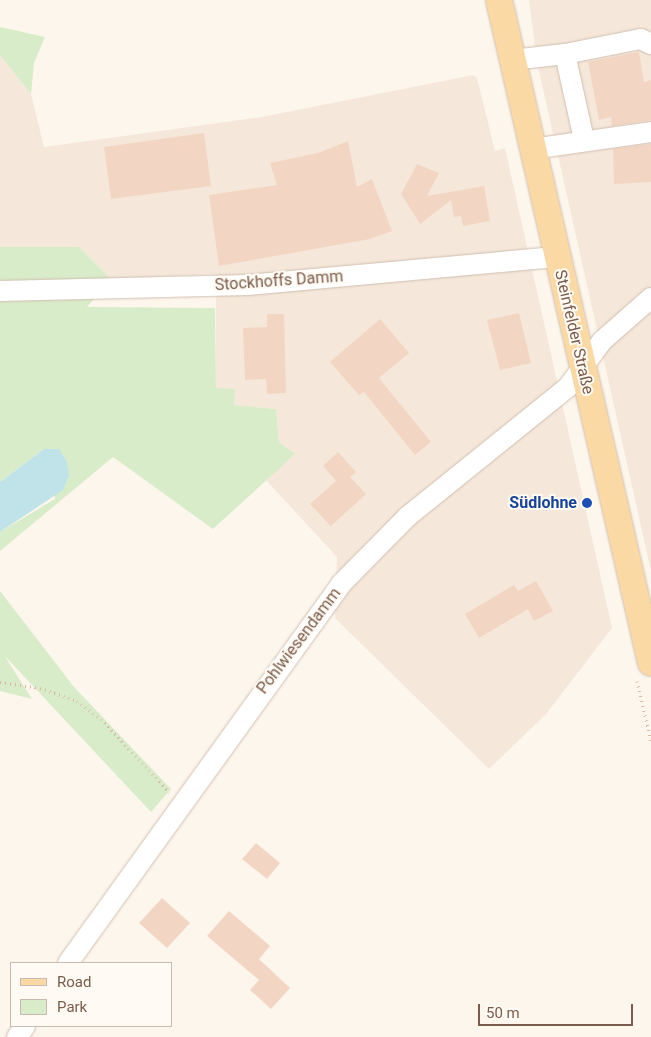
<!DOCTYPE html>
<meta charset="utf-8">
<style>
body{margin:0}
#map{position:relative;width:651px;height:1037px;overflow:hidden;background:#fdf6ec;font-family:Roboto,sans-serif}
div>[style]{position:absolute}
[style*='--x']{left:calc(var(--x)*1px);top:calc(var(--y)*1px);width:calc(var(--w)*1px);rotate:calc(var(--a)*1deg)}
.residential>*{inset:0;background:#f5e8da}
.green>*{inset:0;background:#d8ecc9}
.water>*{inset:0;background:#bfe3e8}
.building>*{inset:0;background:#f3d5c3}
.path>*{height:3px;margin-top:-1.5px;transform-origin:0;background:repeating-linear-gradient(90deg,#d9b8a5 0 1px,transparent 0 5px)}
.roads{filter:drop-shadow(0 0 1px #d1beb0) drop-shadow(0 0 1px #d1beb0)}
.minor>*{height:20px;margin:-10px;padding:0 10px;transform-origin:10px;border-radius:10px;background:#fff}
.major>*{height:26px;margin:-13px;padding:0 13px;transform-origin:13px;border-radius:13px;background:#fbd9a5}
.dots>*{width:14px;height:14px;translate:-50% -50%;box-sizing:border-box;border:2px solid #fffaf3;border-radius:50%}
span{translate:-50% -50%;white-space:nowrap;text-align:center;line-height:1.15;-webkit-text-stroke:4px #fffaf3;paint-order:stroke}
.street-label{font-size:16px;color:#7a5c4d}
.transit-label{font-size:16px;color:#164399;font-weight:700}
.right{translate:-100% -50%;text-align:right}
.legend{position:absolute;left:10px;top:962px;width:162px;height:65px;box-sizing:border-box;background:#fffaf3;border:1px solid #cabbb1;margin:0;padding:6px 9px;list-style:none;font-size:15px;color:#7a5c4d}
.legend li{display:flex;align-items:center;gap:10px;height:25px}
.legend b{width:25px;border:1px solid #cabbb1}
.scale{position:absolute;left:478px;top:1004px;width:155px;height:22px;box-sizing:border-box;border:2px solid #7a5c4d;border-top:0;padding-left:6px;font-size:15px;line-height:18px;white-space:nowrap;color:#7a5c4d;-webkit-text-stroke:4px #fffaf3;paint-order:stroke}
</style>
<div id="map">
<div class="residential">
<div style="clip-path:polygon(529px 0,651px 0,651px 571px,537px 62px)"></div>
<div style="clip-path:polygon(0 55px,31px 94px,44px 147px,262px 117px,473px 75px,477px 78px,495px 151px,505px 148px,612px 628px,546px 714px,489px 769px,335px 618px,337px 557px,265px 479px,295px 455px,279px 442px,276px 409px,234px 405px,216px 388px,216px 274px,111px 279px,79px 247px,0 247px)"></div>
</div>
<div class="green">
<div style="clip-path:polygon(0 27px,45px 37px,34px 63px,31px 94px,0 55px)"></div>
<div style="clip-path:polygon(0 247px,79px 247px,111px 279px,87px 307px,215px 308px,216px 388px,235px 389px,234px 405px,276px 409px,279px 442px,295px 454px,213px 529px,113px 457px,0 551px,0 532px,55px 499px,44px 449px,0 482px)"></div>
<div style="clip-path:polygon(0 591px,74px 687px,171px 789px,151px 812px,4px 655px,32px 699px,0 691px)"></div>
</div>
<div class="water">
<div style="clip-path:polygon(44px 449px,59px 449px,67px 462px,69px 476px,63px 490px,0 532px,0 482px)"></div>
</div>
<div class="building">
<div style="clip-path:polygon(639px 52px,644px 82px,651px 80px,651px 120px,612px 126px,611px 117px,599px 120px,588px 62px)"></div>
<div style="clip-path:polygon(204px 133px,211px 186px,111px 199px,104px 147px)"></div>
<div style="clip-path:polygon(348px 141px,357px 187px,372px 179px,392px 231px,370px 239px,219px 266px,209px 195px,277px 185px,270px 163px,318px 153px)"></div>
<div style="clip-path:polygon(651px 144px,651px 182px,614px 184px,613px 149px)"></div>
<div style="clip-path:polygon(417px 164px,439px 173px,427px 196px,484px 186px,490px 221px,463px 226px,461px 216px,454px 217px,451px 200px,420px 224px,401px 194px)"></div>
<div style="clip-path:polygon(519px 313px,531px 363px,500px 370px,487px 320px)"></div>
<div style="clip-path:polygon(267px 314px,284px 314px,286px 393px,267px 394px,266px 379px,245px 380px,243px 328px,267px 327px)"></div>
<div style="clip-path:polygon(380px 319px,409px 353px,379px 378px,431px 442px,415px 455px,364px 392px,359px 395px,330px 362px)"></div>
<div style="clip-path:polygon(338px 452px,356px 472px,350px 477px,366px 494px,331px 526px,310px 504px,336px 481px,323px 466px)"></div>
<div style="clip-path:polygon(536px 581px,553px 611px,534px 621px,528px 609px,479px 638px,465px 614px,514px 585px,518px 591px)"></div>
<div style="clip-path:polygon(256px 843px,280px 863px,267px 879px,242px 859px)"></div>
<div style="clip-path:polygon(162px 898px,190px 923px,167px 948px,139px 923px)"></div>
<div style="clip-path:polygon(229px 911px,270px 946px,259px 959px,290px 988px,271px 1009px,250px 990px,259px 980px,207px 936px)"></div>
</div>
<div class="path">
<div style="--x:637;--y:681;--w:62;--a:76.9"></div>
<div style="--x:0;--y:682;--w:40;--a:8.5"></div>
<div style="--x:40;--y:688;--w:39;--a:19"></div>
<div style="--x:77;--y:701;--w:30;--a:37"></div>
<div style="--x:101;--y:719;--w:100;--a:47"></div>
</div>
<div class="roads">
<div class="minor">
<div style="--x:565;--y:54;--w:77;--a:-11.2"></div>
<div style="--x:641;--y:39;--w:11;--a:27"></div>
<div style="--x:512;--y:60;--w:53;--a:-6.5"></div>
<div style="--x:565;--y:54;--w:88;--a:77.5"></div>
<div style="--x:532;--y:149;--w:120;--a:-8.1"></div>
<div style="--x:0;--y:291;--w:248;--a:-1.4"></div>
<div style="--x:248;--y:285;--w:309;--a:-5.2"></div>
<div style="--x:68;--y:963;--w:467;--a:-54.2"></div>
<div style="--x:341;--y:584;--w:94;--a:-45.4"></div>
<div style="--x:407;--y:517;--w:207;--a:-38.9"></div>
<div style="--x:568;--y:387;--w:57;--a:-53.5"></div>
<div style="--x:602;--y:341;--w:65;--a:-41.3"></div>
<div style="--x:17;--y:1037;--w:14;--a:-54"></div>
</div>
<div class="major">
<div style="--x:499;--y:0;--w:680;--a:77.09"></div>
</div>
</div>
<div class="dots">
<div style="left:587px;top:503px;background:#1a4fb4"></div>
</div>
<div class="street-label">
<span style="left:279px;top:281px;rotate:-4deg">Stockhoffs Damm</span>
<span style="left:574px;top:332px;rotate:77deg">Steinfelder Straße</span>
<span style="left:299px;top:641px;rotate:-53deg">Pohlwiesendamm</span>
</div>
<div class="transit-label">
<span class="right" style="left:577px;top:503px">Südlohne</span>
</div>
<ul class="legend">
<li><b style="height:6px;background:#fbd9a5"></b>Road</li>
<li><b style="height:14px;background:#d8ecc9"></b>Park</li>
</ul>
<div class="scale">50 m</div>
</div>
